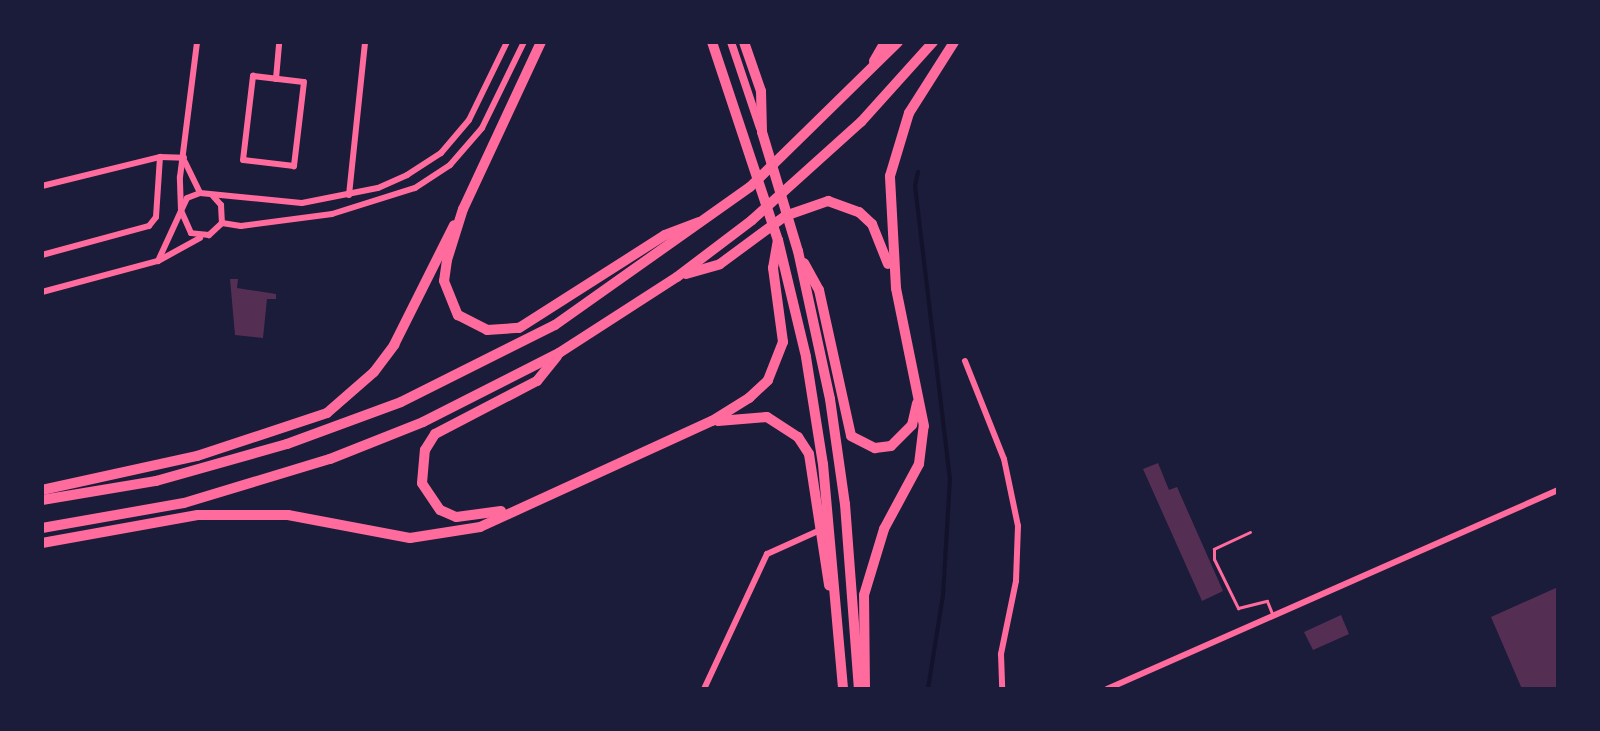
<!DOCTYPE html>
<style>
body{margin:0}
#map{position:relative;width:1600px;height:731px;overflow:hidden;background:#1b1b3a;font-family:Quicksand,sans-serif}
div>[style]{position:absolute}
[style*='--x']{left:calc(var(--x)*1px);top:calc(var(--y)*1px);width:calc(var(--w)*1px);rotate:calc(var(--a)*1deg)}
.stream>*{height:4px;margin:-2px;padding:0 2px;transform-origin:2px;border-radius:2px;background:#12122b}
.building>*{inset:0;background:#542f53}
.service>*{height:3px;margin:-1.5px;padding:0 1.5px;transform-origin:1.5px;border-radius:1.5px;background:#ff6b9d}
.minor>*{height:6px;margin:-3px;padding:0 3px;transform-origin:3px;border-radius:3px;background:#ff6b9d}
.secondary>*{height:8px;margin:-4px;padding:0 4px;transform-origin:4px;border-radius:4px;background:#ff6b9d}
.trunk>*{height:10px;margin:-5px;padding:0 5px;transform-origin:5px;border-radius:5px;background:#ff6b9d}
span{translate:-50% -50%;white-space:nowrap;text-align:center;line-height:1.15;-webkit-text-stroke:8px #1b1b3a;paint-order:stroke}
.frame{position:absolute;inset:0;border:44px solid #1b1b3a;pointer-events:none}
</style>
<div id="map">
<div class="stream">
<div style="--x:918;--y:172;--w:14;--a:102"></div>
<div style="--x:915;--y:186;--w:294;--a:83.2"></div>
<div style="--x:950;--y:478;--w:117;--a:93.4"></div>
<div style="--x:943;--y:595;--w:95;--a:99.1"></div>
</div>
<div class="building">
<div style="clip-path:polygon(230px 279px,238px 279px,237px 288px,276px 294px,276px 299px,267px 299px,263px 338px,235px 335px)"></div>
<div style="clip-path:polygon(1158px 463px,1169px 490px,1177px 487px,1223px 591px,1202px 601px,1143px 469px)"></div>
<div style="clip-path:polygon(1558px 587px,1558px 689px,1522px 689px,1491px 617px)"></div>
<div style="clip-path:polygon(1341px 615px,1349px 634px,1313px 650px,1304px 632px)"></div>
</div>
<div class="service">
<div style="--x:1250;--y:532;--w:40;--a:155"></div>
<div style="--x:1214;--y:549;--w:10;--a:90"></div>
<div style="--x:1214;--y:559;--w:55;--a:63.9"></div>
<div style="--x:1238;--y:608;--w:30;--a:-14"></div>
<div style="--x:1267;--y:601;--w:16;--a:68"></div>
</div>
<div class="minor">
<div style="--x:253;--y:76;--w:51;--a:6.7"></div>
<div style="--x:304;--y:82;--w:85;--a:96.8"></div>
<div style="--x:294;--y:166;--w:51;--a:-173.3"></div>
<div style="--x:243;--y:160;--w:85;--a:-83.2"></div>
<div style="--x:276;--y:79;--w:37;--a:-85"></div>
<div style="--x:185;--y:162;--w:34;--a:64"></div>
<div style="--x:42;--y:186;--w:122;--a:-13.8"></div>
<div style="--x:160;--y:157;--w:24;--a:2"></div>
<div style="--x:349;--y:195;--w:154;--a:-84"></div>
<div style="--x:213;--y:196;--w:12;--a:48"></div>
<div style="--x:221;--y:205;--w:18;--a:87"></div>
<div style="--x:222;--y:223;--w:18;--a:137"></div>
<div style="--x:209;--y:235;--w:18;--a:-174"></div>
<div style="--x:191;--y:233;--w:24;--a:-114"></div>
<div style="--x:181;--y:211;--w:14;--a:-65"></div>
<div style="--x:187;--y:198;--w:14;--a:-21"></div>
<div style="--x:200;--y:193;--w:102;--a:5.6"></div>
<div style="--x:302;--y:203;--w:77;--a:-11.2"></div>
<div style="--x:378;--y:188;--w:32;--a:-24"></div>
<div style="--x:407;--y:175;--w:40;--a:-32.9"></div>
<div style="--x:441;--y:153;--w:43;--a:-49.7"></div>
<div style="--x:469;--y:120;--w:87;--a:-64"></div>
<div style="--x:222;--y:223;--w:19;--a:9"></div>
<div style="--x:241;--y:226;--w:92;--a:-7.5"></div>
<div style="--x:332;--y:214;--w:87;--a:-17.4"></div>
<div style="--x:415;--y:188;--w:42;--a:-33.3"></div>
<div style="--x:450;--y:165;--w:49;--a:-49.1"></div>
<div style="--x:482;--y:128;--w:96;--a:-64"></div>
<div style="--x:42;--y:255;--w:111;--a:-15.2"></div>
<div style="--x:149;--y:226;--w:11;--a:-52"></div>
<div style="--x:156;--y:217;--w:60;--a:-86.2"></div>
<div style="--x:158;--y:261;--w:55;--a:-65.3"></div>
<div style="--x:181;--y:211;--w:34;--a:-92"></div>
<div style="--x:180;--y:177;--w:136;--a:-82.8"></div>
<div style="--x:42;--y:292;--w:120;--a:-15"></div>
<div style="--x:158;--y:261;--w:48;--a:-28.7"></div>
<div style="--x:965;--y:361;--w:105;--a:68.3"></div>
<div style="--x:1004;--y:459;--w:68;--a:78.2"></div>
<div style="--x:1018;--y:526;--w:55;--a:92.1"></div>
<div style="--x:1016;--y:581;--w:75;--a:101.6"></div>
<div style="--x:1001;--y:654;--w:35;--a:88"></div>
<div style="--x:704;--y:689;--w:149;--a:-65"></div>
<div style="--x:767;--y:554;--w:56;--a:-24.3"></div>
<div style="--x:1107;--y:689;--w:493;--a:-23.8"></div>
</div>
<div class="secondary">
<div style="--x:731;--y:42;--w:91;--a:71.4"></div>
</div>
<div class="trunk">
<div style="--x:541;--y:42;--w:184;--a:115"></div>
<div style="--x:463;--y:209;--w:53;--a:107.4"></div>
<div style="--x:447;--y:260;--w:21;--a:98"></div>
<div style="--x:444;--y:281;--w:37;--a:68"></div>
<div style="--x:458;--y:315;--w:33;--a:27"></div>
<div style="--x:487;--y:330;--w:32;--a:-4"></div>
<div style="--x:519;--y:328;--w:173;--a:-32.5"></div>
<div style="--x:665;--y:235;--w:36;--a:-21"></div>
<div style="--x:712;--y:42;--w:209;--a:71.6"></div>
<div style="--x:778;--y:240;--w:120;--a:76.5"></div>
<div style="--x:806;--y:357;--w:108;--a:81"></div>
<div style="--x:823;--y:464;--w:226;--a:84.9"></div>
<div style="--x:744;--y:42;--w:52;--a:70.9"></div>
<div style="--x:761;--y:91;--w:41;--a:88.6"></div>
<div style="--x:762;--y:132;--w:124;--a:73.2"></div>
<div style="--x:798;--y:251;--w:151;--a:77.8"></div>
<div style="--x:830;--y:399;--w:106;--a:81.9"></div>
<div style="--x:845;--y:504;--w:186;--a:85.7"></div>
<div style="--x:874;--y:61;--w:22;--a:-60"></div>
<div style="--x:804;--y:263;--w:31;--a:61"></div>
<div style="--x:819;--y:290;--w:149;--a:77.6"></div>
<div style="--x:851;--y:436;--w:27;--a:27"></div>
<div style="--x:875;--y:448;--w:16;--a:-7"></div>
<div style="--x:891;--y:446;--w:30;--a:-45"></div>
<div style="--x:912;--y:425;--w:22;--a:-77"></div>
<div style="--x:686;--y:274;--w:35;--a:-16"></div>
<div style="--x:720;--y:264;--w:81;--a:-36.4"></div>
<div style="--x:785;--y:216;--w:46;--a:-19.2"></div>
<div style="--x:828;--y:201;--w:33;--a:20"></div>
<div style="--x:859;--y:212;--w:18;--a:43"></div>
<div style="--x:872;--y:224;--w:43;--a:68.2"></div>
<div style="--x:718;--y:421;--w:49;--a:-4.7"></div>
<div style="--x:767;--y:417;--w:37;--a:33"></div>
<div style="--x:798;--y:437;--w:20;--a:57"></div>
<div style="--x:809;--y:454;--w:133;--a:81.3"></div>
<div style="--x:42;--y:490;--w:159;--a:-12.4"></div>
<div style="--x:197;--y:456;--w:137;--a:-18.3"></div>
<div style="--x:327;--y:413;--w:62;--a:-41.1"></div>
<div style="--x:374;--y:372;--w:34;--a:-53"></div>
<div style="--x:394;--y:345;--w:134;--a:-63.4"></div>
<div style="--x:42;--y:500;--w:116;--a:-9.5"></div>
<div style="--x:156;--y:481;--w:136;--a:-15.8"></div>
<div style="--x:287;--y:444;--w:121;--a:-20.2"></div>
<div style="--x:401;--y:402;--w:172;--a:-26.6"></div>
<div style="--x:555;--y:325;--w:239;--a:-35.3"></div>
<div style="--x:750;--y:187;--w:207;--a:-44.4"></div>
<div style="--x:501;--y:511;--w:45;--a:172.4"></div>
<div style="--x:456;--y:517;--w:17;--a:-156"></div>
<div style="--x:440;--y:510;--w:32;--a:-124"></div>
<div style="--x:422;--y:483;--w:33;--a:-85"></div>
<div style="--x:425;--y:450;--w:19;--a:-58"></div>
<div style="--x:435;--y:434;--w:115;--a:-27.5"></div>
<div style="--x:537;--y:381;--w:32;--a:-51"></div>
<div style="--x:42;--y:528;--w:144;--a:-10"></div>
<div style="--x:184;--y:503;--w:152;--a:-16.8"></div>
<div style="--x:330;--y:459;--w:100;--a:-21.7"></div>
<div style="--x:423;--y:422;--w:153;--a:-26.9"></div>
<div style="--x:559;--y:353;--w:140;--a:-32.8"></div>
<div style="--x:677;--y:277;--w:94;--a:-37.2"></div>
<div style="--x:752;--y:220;--w:147;--a:-42"></div>
<div style="--x:861;--y:122;--w:108;--a:-48"></div>
<div style="--x:42;--y:543;--w:158;--a:-10.2"></div>
<div style="--x:198;--y:515;--w:90;--a:0"></div>
<div style="--x:288;--y:515;--w:124;--a:10.7"></div>
<div style="--x:410;--y:538;--w:71;--a:-8.9"></div>
<div style="--x:480;--y:527;--w:255;--a:-24.6"></div>
<div style="--x:712;--y:421;--w:44;--a:-31.9"></div>
<div style="--x:749;--y:398;--w:26;--a:-43"></div>
<div style="--x:768;--y:380;--w:41;--a:-68.5"></div>
<div style="--x:783;--y:342;--w:75;--a:-97.7"></div>
<div style="--x:773;--y:268;--w:28;--a:-80"></div>
<div style="--x:865;--y:689;--w:94;--a:-90.6"></div>
<div style="--x:864;--y:595;--w:69;--a:-73.1"></div>
<div style="--x:884;--y:529;--w:74;--a:-61.7"></div>
<div style="--x:919;--y:464;--w:38;--a:-83"></div>
<div style="--x:924;--y:426;--w:141;--a:-101.5"></div>
<div style="--x:896;--y:288;--w:112;--a:-93.1"></div>
<div style="--x:890;--y:176;--w:66;--a:-73.2"></div>
<div style="--x:909;--y:113;--w:84;--a:-57.6"></div>
</div>
<div class="frame"></div>
</div>
